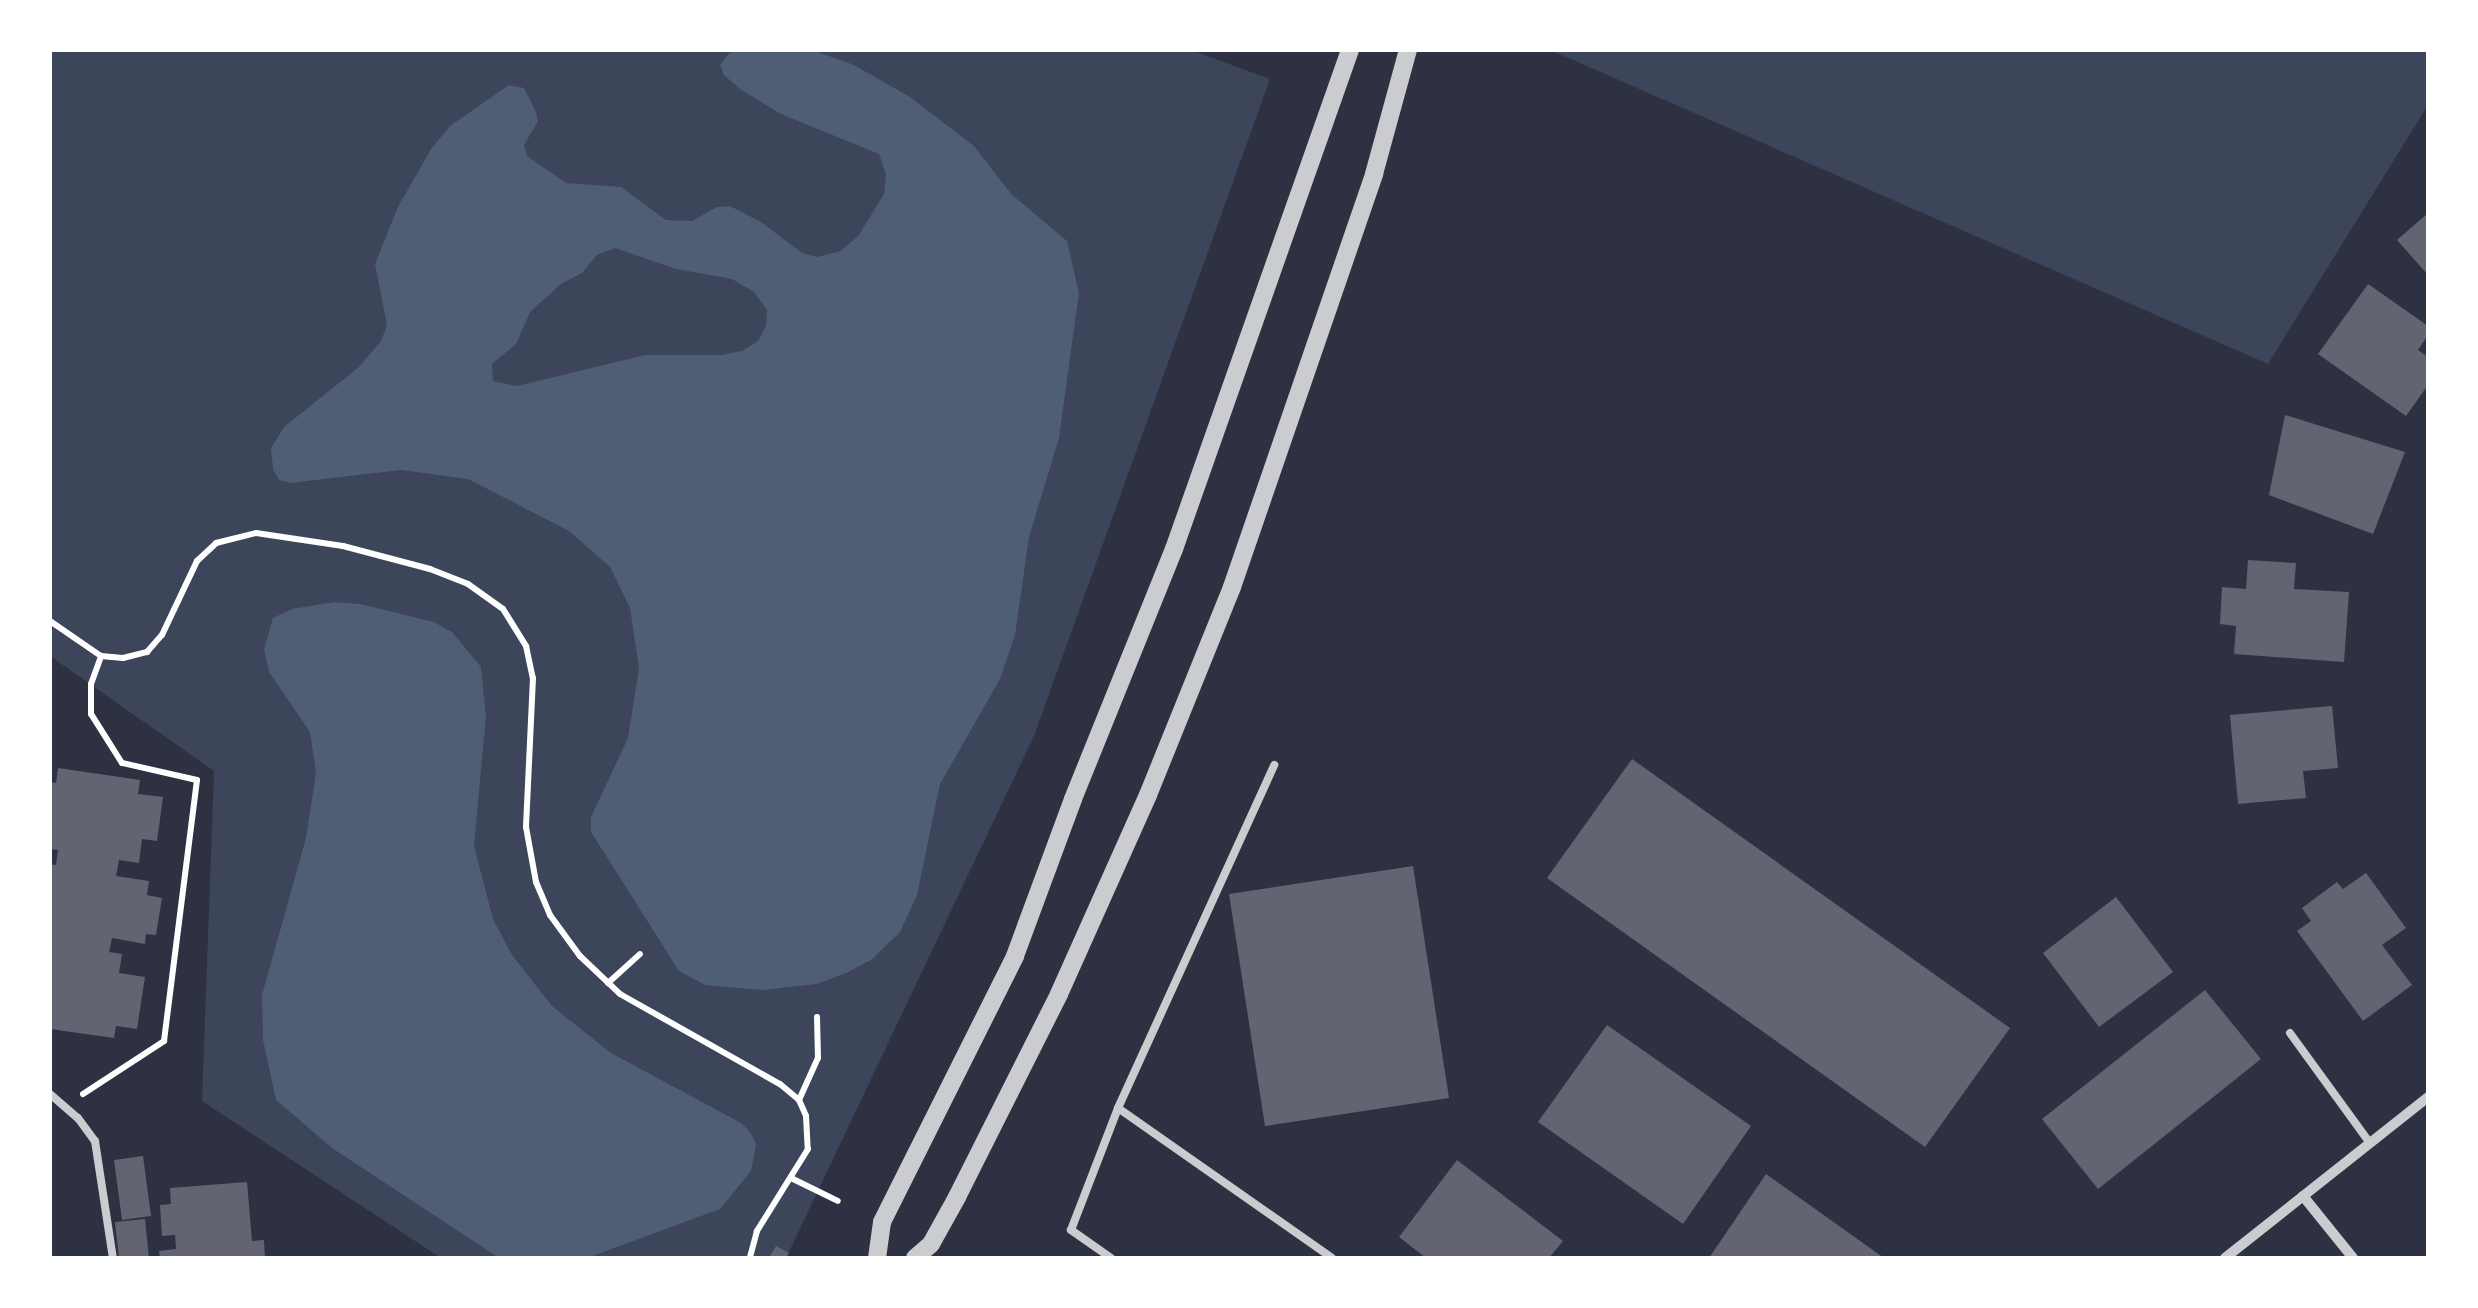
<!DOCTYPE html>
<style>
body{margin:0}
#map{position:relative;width:2478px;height:1308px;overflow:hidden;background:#2d3142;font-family:"DejaVu Sans",sans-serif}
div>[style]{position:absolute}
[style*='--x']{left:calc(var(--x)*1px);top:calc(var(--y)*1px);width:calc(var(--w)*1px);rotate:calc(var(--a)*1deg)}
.green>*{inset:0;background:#3c4559}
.water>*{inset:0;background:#4f5d75}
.building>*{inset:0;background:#626471}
.path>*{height:6px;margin:-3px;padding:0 3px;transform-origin:3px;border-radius:3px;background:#fff}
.service>*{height:8px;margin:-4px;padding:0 4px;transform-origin:4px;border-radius:4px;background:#caccd0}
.minor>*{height:10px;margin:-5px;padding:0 5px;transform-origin:5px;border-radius:5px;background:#caccd0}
.tertiary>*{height:18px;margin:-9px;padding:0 9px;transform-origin:9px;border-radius:9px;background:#caccd0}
span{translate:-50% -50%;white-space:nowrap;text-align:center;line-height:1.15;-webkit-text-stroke:8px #fff;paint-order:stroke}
.frame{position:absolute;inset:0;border:52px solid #fff;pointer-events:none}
</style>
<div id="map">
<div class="green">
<div style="clip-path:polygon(50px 50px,1191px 50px,1270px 79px,1034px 736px,786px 1258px,441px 1258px,202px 1101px,214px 771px,50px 656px)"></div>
<div style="clip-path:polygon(1550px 50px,2428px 50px,2428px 105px,2268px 364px)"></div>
</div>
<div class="water">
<div style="clip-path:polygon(evenodd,732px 50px,812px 50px,854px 65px,910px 97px,974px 146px,1012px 195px,1067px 241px,1079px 293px,1059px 438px,1029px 537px,1015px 635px,1000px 679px,940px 784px,917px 895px,900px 932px,871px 960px,846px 973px,817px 984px,761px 990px,705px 985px,679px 971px,591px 832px,591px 817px,628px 738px,639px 668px,630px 608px,610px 567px,569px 531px,468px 479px,401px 470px,290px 483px,279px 480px,273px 469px,271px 448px,284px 427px,359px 367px,381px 341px,387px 325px,375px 264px,398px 207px,431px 149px,450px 126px,509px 85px,524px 88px,536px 112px,538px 121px,524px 145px,527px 156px,566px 183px,621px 187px,666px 220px,692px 221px,717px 207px,730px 206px,761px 222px,802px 253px,817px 257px,841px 251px,859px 235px,884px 194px,886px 175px,879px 154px,781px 114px,740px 89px,724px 75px,720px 65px,732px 50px,615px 248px,676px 269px,732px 279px,754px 292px,767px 310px,766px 326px,758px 341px,742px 351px,721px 355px,645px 355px,517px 386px,493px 381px,492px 364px,516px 344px,530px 312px,561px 284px,582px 273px,597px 255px,615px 248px)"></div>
<div style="clip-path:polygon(334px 602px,360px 604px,434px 622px,452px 632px,481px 667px,486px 717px,474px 846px,493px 919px,512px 955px,552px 1006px,611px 1053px,741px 1123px,750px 1132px,756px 1144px,751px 1171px,720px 1209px,587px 1258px,499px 1258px,332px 1148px,276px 1100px,263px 1040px,262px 995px,306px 838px,316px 773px,310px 732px,269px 672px,264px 649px,273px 618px,292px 609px)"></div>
</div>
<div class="building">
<div style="clip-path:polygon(2428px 213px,2428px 275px,2397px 240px)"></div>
<div style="clip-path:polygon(2368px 284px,2428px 326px,2428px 335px,2418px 350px,2428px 357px,2428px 385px,2406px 416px,2318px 354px)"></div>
<div style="clip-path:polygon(2285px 415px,2405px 452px,2373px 534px,2269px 495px)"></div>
<div style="clip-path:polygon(2248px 560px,2296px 563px,2294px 589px,2349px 592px,2344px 662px,2234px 654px,2236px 626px,2220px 624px,2222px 587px,2246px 589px)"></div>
<div style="clip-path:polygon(2332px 706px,2338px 768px,2303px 771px,2306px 798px,2238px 804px,2230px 715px)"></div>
<div style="clip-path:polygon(1632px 759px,2010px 1028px,1925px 1147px,1547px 878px)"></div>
<div style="clip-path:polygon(58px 768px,140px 780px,138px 794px,163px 797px,157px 841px,142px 839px,139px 863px,119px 860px,116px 876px,149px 881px,147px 895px,162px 898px,156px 935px,146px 934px,145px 944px,112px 938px,109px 952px,122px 954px,119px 973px,145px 977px,137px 1029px,116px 1026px,114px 1038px,50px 1029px,50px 864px,56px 865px,58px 850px,50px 849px,50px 782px,56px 783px)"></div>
<div style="clip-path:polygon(1413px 866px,1449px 1098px,1265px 1126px,1229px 894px)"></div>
<div style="clip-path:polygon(2366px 873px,2406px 928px,2382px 945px,2412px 985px,2363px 1021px,2297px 931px,2311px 921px,2302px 908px,2337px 882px,2343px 889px)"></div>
<div style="clip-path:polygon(2116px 897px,2173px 972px,2099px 1027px,2043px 953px)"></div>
<div style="clip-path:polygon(2205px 990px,2261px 1059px,2098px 1189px,2042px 1119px)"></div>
<div style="clip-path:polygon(1607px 1025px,1751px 1126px,1683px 1224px,1538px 1122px)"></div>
<div style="clip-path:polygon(143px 1156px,151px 1216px,122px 1220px,114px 1160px)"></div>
<div style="clip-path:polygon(1457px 1160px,1563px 1241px,1549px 1258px,1426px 1258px,1399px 1237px)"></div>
<div style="clip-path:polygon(1766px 1174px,1884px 1258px,1709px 1258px)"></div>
<div style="clip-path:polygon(247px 1182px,252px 1241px,264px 1240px,265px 1258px,160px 1258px,159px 1251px,176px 1249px,175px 1235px,162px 1236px,160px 1205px,171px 1204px,170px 1188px)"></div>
<div style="clip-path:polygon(145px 1219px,149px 1258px,119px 1258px,115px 1222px)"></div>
<div style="clip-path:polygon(776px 1246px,789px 1253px,786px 1258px,769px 1258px)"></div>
</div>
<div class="path">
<div style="--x:50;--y:621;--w:62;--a:34.5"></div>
<div style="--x:101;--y:656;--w:22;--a:5"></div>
<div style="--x:123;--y:658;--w:25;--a:-14"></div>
<div style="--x:147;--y:652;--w:23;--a:-49"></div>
<div style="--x:162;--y:635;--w:82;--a:-64.7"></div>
<div style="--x:197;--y:561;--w:26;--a:-43"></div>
<div style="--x:216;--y:543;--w:41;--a:-14"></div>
<div style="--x:256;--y:533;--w:88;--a:8.5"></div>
<div style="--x:343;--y:546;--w:90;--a:14.8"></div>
<div style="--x:430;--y:569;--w:41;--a:21.5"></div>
<div style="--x:468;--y:584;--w:43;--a:35.5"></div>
<div style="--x:503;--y:609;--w:44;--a:58.1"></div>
<div style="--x:526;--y:646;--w:33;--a:78"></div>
<div style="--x:533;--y:678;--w:149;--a:92.7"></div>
<div style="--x:526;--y:827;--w:56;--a:79.7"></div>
<div style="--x:536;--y:882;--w:36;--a:67"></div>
<div style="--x:550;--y:915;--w:51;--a:53.8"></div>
<div style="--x:580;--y:956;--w:55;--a:43.5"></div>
<div style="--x:620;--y:994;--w:184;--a:29.4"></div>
<div style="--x:780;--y:1084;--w:25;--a:40"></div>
<div style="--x:799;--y:1100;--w:17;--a:66"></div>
<div style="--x:806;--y:1116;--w:33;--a:87"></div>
<div style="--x:808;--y:1149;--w:97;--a:121.9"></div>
<div style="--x:757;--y:1231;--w:28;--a:105"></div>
<div style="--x:608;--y:983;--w:43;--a:-42.2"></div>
<div style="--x:83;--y:1094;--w:97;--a:-33.2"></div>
<div style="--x:164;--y:1041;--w:263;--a:-82.8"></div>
<div style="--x:197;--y:780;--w:77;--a:-167.2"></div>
<div style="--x:122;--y:763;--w:58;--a:-122.3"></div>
<div style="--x:91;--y:714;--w:30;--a:-90"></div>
<div style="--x:91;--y:684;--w:30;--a:-70"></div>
<div style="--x:799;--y:1100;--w:46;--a:-65.7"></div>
<div style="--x:818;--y:1058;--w:41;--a:-91.4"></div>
<div style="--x:791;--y:1178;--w:52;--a:26.1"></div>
</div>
<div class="service">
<div style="--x:2290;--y:1033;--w:136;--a:54"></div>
<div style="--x:50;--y:1094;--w:37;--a:41"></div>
<div style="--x:78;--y:1118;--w:29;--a:54"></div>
<div style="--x:95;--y:1141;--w:118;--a:81.3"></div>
<div style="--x:1118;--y:1108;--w:261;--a:35"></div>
<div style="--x:1111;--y:1258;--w:49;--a:-145"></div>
<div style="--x:1071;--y:1230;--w:131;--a:-68.9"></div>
<div style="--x:1118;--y:1108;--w:377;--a:-65.5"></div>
</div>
<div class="minor">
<div style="--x:2303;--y:1196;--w:80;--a:51.1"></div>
<div style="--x:2225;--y:1258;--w:259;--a:-38.4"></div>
</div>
<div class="tertiary">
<div style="--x:877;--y:1258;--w:36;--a:-82"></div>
<div style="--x:882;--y:1222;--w:297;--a:-63.4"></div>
<div style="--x:1015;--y:956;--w:167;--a:-69.7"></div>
<div style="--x:1073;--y:799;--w:270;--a:-68"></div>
<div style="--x:1174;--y:549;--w:529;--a:-70.57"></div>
<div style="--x:915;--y:1258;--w:21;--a:-41"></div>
<div style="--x:931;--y:1244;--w:54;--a:-61"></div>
<div style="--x:957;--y:1197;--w:227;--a:-63.3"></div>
<div style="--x:1059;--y:994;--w:218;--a:-65.9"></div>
<div style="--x:1148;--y:795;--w:224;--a:-68"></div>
<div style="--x:1232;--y:587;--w:437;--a:-71"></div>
<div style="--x:1374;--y:174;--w:129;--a:-74.7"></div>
</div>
<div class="frame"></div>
</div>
